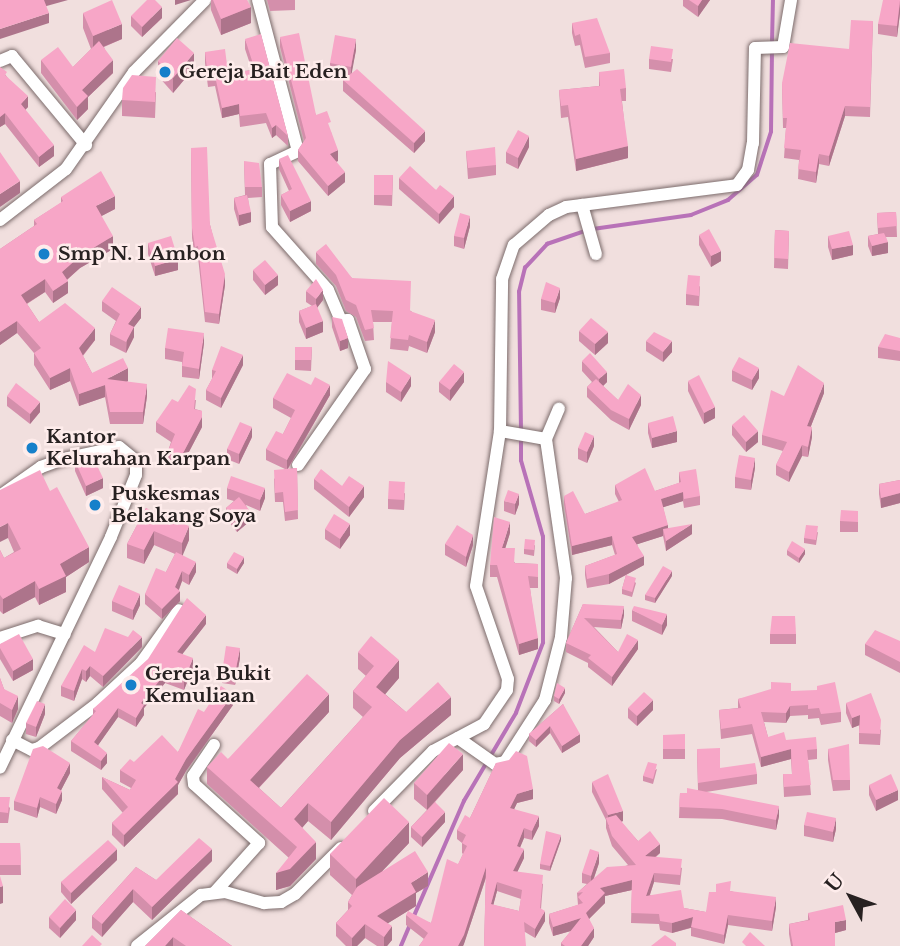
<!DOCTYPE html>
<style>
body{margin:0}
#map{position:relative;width:900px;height:946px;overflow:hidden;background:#f1dfde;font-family:"Libre Baskerville",serif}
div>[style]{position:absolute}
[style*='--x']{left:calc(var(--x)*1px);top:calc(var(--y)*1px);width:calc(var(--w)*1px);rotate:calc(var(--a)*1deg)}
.stream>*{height:3.5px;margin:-1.75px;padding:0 1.75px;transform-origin:1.75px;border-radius:1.75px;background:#b872b8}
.roads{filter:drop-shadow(0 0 2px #7c6c6c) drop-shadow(0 0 2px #7c6c6c)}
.minor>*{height:12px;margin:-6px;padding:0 6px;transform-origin:6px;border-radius:6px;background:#fff}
.wall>*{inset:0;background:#d48fab}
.shaded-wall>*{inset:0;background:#ad748b}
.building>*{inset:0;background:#f7a6c7}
.dots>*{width:19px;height:19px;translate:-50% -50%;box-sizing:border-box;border:4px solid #feeceb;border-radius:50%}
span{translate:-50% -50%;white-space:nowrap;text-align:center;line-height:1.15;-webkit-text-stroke:5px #feeceb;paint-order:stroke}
.poi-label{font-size:19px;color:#272121;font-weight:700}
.left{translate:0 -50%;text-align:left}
.north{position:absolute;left:816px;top:862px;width:70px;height:70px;-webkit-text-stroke:5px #feeceb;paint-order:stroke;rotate:311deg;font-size:19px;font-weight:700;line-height:28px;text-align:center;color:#272121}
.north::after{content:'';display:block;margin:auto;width:24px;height:32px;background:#272121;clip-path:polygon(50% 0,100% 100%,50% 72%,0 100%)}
</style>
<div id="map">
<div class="stream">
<div style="--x:772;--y:43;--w:43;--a:-88.7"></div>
<div style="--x:593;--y:229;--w:99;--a:-8.1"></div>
<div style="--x:691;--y:215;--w:40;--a:-22"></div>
<div style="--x:728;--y:200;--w:38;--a:-41"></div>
<div style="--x:757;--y:175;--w:45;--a:-72"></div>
<div style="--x:771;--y:132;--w:81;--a:-89.3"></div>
<div style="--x:521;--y:431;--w:139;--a:-90.8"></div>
<div style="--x:519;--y:292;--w:25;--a:-76"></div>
<div style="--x:525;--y:268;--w:33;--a:-47"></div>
<div style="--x:547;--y:244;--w:40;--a:-18.9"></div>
<div style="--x:414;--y:916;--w:125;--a:-66.5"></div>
<div style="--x:464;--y:801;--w:102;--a:-59.4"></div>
<div style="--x:516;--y:713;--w:75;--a:-68.9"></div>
<div style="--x:543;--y:643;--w:106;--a:-90"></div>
<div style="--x:543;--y:537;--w:79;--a:-106.1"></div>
<div style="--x:521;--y:461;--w:22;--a:-90"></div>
<div style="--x:401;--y:946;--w:25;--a:-67"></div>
</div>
<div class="roads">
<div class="minor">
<div style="--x:258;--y:0;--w:156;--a:75.2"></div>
<div style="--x:298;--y:151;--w:31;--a:155"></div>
<div style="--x:270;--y:164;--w:63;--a:88.2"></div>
<div style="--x:272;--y:227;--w:84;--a:48.4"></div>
<div style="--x:328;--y:290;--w:34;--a:67"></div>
<div style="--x:341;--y:321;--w:7;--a:-8"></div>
<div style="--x:348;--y:320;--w:52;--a:70.9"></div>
<div style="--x:365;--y:369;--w:117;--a:124.9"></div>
<div style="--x:0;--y:61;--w:13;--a:-23"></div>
<div style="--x:12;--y:56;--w:116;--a:50.3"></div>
<div style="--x:582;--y:205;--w:51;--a:74.1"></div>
<div style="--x:0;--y:220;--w:83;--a:-37.7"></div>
<div style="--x:66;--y:169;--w:118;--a:-55"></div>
<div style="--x:134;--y:72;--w:101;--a:-45.4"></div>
<div style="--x:546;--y:439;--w:33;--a:-67"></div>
<div style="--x:0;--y:496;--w:50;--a:-35.3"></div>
<div style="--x:41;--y:467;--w:23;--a:-20"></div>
<div style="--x:63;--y:459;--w:57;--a:-12.1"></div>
<div style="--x:119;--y:447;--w:22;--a:39"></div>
<div style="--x:136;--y:461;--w:14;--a:90"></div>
<div style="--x:136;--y:475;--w:67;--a:112"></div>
<div style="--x:111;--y:537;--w:256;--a:115.7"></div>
<div style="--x:0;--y:638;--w:40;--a:-18"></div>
<div style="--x:38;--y:626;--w:28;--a:17"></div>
<div style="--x:458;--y:738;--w:45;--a:35.1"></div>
<div style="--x:495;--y:764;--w:10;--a:-11"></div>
<div style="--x:505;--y:762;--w:74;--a:-57.2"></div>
<div style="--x:545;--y:700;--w:65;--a:-75.7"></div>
<div style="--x:561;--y:637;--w:59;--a:-85.2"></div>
<div style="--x:566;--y:578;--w:140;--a:-98.2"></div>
<div style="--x:546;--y:439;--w:47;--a:-170.1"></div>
<div style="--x:12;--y:740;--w:22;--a:27"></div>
<div style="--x:32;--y:750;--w:7;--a:-16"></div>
<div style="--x:39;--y:748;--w:74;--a:-37.3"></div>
<div style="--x:98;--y:703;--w:59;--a:-42.9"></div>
<div style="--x:141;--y:663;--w:65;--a:-54.4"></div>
<div style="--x:214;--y:745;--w:37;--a:124"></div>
<div style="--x:193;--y:776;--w:8;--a:83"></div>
<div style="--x:194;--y:784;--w:88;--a:42.2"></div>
<div style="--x:259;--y:843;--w:66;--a:131.9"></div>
<div style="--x:374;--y:811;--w:84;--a:-45.5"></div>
<div style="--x:433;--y:751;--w:58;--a:-27.9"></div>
<div style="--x:484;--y:724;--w:41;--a:-55.9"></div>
<div style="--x:507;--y:690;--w:11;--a:-85"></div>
<div style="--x:508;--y:679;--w:98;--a:-109"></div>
<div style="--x:476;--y:586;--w:157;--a:-81.2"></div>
<div style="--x:500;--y:431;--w:152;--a:-89.2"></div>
<div style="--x:502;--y:279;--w:36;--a:-71"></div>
<div style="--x:514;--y:245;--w:46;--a:-40.6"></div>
<div style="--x:549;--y:215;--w:19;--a:-25"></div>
<div style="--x:566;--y:207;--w:172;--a:-7.3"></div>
<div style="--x:737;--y:185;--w:19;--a:-54"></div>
<div style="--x:748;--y:170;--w:27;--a:-80"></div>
<div style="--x:753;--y:143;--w:95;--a:-88.8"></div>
<div style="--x:755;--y:48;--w:28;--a:-2"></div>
<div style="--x:783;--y:47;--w:48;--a:-80.3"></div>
<div style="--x:137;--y:946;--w:82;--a:-38.6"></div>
<div style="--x:201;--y:895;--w:24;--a:-7"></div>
<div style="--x:225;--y:892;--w:41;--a:15.8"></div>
<div style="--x:264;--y:903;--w:17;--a:-3"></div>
<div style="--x:281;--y:902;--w:16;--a:-30"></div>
<div style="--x:295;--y:894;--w:65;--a:-45"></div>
</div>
</div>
<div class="wall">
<div style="clip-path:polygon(211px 0,247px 0,251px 23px,221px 35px,211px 10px)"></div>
<div style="clip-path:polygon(267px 0,295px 0,295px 10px,270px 11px)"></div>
<div style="clip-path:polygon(683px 0,710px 0,698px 17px,683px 6px)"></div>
<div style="clip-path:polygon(900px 0,900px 13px,897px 37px,878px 34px,878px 24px)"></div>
<div style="clip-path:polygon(83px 13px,122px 39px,104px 47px,113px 73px,88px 97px,88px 109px,77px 120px,41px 73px,41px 60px,73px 67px,91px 49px,83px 28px)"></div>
<div style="clip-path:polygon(131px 16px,162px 18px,142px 37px,131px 26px)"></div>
<div style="clip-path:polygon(873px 21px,870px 117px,845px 116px,829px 166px,819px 164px,816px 183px,798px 179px,799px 160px,784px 158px,786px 128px,783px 128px,782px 83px,849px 49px)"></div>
<div style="clip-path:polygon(572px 23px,610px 53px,610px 63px,585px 68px,580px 45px,575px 46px,572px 33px)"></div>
<div style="clip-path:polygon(280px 37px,316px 115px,331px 132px,338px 161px,336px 162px,345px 182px,328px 196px,298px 161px,298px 150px,304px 141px,280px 47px)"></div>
<div style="clip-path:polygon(245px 39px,288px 136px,288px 146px,276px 135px,272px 138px,266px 123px,240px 127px,239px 114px,222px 118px,215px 86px,208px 87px,205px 63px,205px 52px,228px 73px,252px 70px,245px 49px)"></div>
<div style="clip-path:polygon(356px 50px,351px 74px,425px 141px,414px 153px,343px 91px,343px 80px,348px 77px,330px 73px,330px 63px)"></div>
<div style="clip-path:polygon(649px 59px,673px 59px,671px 72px,649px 69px)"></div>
<div style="clip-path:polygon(158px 61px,194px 68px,173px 93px,158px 76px)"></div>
<div style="clip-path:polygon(0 67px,28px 107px,25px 110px,54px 156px,39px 167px,5px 124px,0 127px)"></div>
<div style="clip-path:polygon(599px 72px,626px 88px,626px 101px,622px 101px,628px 158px,576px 171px,568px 117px,561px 118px,559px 90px,599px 86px)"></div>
<div style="clip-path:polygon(156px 92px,155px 118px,122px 116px,122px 100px)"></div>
<div style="clip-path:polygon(529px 147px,518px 169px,506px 163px,506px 152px)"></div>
<div style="clip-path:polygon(191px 148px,225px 285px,219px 324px,205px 322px,198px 257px,195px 257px,192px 238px)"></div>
<div style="clip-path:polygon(466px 151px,496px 165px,496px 175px,468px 179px)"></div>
<div style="clip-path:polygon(279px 159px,311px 211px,290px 222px,281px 205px,281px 195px,289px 191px,279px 169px)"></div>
<div style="clip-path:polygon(244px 161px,262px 187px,262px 197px,248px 198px,251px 222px,239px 226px,234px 209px,234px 198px,245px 195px)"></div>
<div style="clip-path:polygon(374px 175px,393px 175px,392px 206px,374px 205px)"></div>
<div style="clip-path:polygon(399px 178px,436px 190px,454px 207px,439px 224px,399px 189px)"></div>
<div style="clip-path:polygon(61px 197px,115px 209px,101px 216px,113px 249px,80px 268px,67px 280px,68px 293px,53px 303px,45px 292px,27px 304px,39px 322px,95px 340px,83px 356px,92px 373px,128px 381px,127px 381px,147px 396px,143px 424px,110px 424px,105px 397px,79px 406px,70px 381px,50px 390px,34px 365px,34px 353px,17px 333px,0 345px,0 249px,34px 226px,34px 220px,61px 203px)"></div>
<div style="clip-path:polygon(896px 212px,897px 237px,886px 237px,888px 253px,872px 256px,868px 246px,868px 236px,878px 234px,877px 213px)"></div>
<div style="clip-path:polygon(470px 226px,464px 249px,454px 246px,454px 236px)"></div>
<div style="clip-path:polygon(775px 230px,789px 231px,788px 269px,774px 268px)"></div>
<div style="clip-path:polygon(699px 235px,721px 261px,711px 267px,699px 245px)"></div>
<div style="clip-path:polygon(828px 236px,853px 255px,832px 260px,828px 247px)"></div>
<div style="clip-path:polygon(148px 243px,178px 270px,155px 276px,148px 254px)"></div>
<div style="clip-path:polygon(316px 252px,352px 278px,411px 311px,435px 332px,427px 353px,409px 346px,408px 351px,390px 349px,392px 322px,373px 322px,374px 340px,365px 341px,356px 317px,346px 311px,336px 286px,316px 264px)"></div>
<div style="clip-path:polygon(253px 270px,278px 285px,265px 295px,253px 280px)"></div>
<div style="clip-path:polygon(700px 286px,699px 306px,686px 305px,686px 294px)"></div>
<div style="clip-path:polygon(306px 291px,323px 300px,317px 308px,323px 332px,306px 339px,299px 322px,299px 311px,312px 306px,306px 302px)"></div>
<div style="clip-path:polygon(560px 298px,555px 313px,541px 310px,541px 299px)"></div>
<div style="clip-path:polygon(102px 301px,141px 318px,134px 327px,134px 337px,126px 353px,110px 345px,110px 334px,116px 321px,102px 311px)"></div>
<div style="clip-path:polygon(332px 317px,348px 348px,340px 351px,332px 327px)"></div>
<div style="clip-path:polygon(579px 331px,608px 343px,595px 355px,579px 341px)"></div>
<div style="clip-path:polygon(900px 338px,900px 361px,878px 358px,878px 347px)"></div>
<div style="clip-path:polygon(646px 341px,672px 352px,663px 362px,646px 351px)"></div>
<div style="clip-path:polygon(204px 343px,199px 379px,182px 377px,182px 362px,165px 359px,165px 348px)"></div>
<div style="clip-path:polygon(295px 347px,312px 347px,311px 371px,295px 370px)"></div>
<div style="clip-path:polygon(582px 361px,607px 382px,603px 386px,618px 400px,641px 405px,629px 430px,611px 420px,587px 397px,587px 387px,592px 382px,582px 371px)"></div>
<div style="clip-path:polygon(243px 365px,221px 408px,206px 400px,206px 390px,212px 379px,212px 370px)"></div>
<div style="clip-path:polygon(732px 370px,759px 378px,752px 390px,732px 381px)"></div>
<div style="clip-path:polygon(688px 381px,715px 418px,704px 424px,688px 391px)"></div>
<div style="clip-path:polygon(386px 382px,411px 386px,401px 402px,386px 392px)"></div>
<div style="clip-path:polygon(439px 382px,464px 382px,450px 401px,439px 392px)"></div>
<div style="clip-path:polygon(824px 393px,811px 426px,812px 437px,808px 457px,802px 456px,789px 482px,776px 475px,776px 465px,783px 451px,762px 445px,762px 435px,784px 396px)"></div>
<div style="clip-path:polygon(330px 395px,288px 469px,297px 468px,298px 519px,285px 521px,283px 502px,275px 502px,274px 479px,285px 469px,266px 460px,266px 449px,283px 434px,291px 418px,273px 408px,273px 398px)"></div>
<div style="clip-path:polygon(7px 396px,40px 412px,30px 424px,7px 406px)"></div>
<div style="clip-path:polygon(196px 400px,195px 409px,202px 411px,202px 427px,181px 467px,168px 462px,168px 451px,171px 442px,156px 432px,156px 422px,178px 402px)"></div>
<div style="clip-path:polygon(648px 423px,677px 442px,652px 448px,648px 433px)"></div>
<div style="clip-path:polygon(732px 425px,758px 442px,746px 452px,732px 435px)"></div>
<div style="clip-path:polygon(252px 437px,239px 464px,227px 459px,227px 449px)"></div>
<div style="clip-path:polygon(594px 446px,587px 463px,578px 459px,578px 448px)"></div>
<div style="clip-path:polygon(75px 461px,103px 488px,86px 496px,75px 471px)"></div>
<div style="clip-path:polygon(755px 468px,751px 490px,735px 488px,735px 477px)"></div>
<div style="clip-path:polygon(679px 472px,700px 496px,700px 505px,684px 508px,683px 501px,663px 507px,668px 528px,692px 534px,666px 551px,663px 536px,637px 544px,644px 565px,626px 575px,636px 583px,632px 597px,622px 594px,622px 589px,626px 575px,609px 584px,587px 588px,585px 575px,585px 566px,615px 555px,612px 545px,572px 555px,564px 505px,564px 496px,585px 514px,619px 502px,615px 494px,615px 485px,655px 491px,679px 483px)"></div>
<div style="clip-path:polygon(314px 479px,342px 486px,364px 497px,349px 517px,314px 489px)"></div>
<div style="clip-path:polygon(900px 480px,900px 503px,881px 508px,879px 494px,879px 484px)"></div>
<div style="clip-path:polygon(227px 488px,265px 498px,260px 511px,246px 505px,250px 521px,237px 532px,226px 518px,226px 508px,234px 501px,227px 499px)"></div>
<div style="clip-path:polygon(0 490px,50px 491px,89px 562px,66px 577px,66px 592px,39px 605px,35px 597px,3px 614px,0 611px,0 550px,4px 558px,14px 552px,8px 538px)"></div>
<div style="clip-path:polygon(405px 493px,404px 510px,388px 509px,388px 499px)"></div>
<div style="clip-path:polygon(504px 501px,519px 504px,515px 515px,504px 511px)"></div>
<div style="clip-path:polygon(146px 508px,189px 540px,182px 555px,196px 572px,189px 585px,182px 581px,179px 590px,180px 601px,162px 619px,145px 604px,145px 594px,166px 572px,175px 554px,154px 545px,144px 564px,127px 558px,127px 544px)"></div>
<div style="clip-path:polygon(858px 511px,858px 532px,840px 532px,840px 521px)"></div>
<div style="clip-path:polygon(325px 529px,350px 535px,340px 549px,325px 539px)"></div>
<div style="clip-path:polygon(818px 532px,816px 545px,804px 543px,804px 538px)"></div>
<div style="clip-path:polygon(510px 533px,505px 548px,515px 563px,538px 564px,538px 588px,530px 588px,538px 649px,519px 655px,497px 577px,490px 577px,490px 565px)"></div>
<div style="clip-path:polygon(445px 544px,473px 545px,466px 567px,445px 555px)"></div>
<div style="clip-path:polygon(535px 545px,534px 556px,524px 554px,524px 549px)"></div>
<div style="clip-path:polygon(787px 550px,805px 554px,799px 563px,787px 555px)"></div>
<div style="clip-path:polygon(227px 563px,244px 563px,237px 574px,227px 568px)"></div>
<div style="clip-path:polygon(672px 576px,655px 603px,645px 600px,645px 595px)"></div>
<div style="clip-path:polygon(112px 601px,140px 605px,133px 620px,112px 611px)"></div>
<div style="clip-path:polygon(583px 604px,624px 615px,621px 629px,594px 627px,618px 652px,638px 649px,612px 686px,588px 667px,588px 663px,566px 652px,566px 643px)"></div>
<div style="clip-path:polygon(632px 610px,667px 625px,662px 635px,632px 621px)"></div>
<div style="clip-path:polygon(206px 624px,182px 654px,193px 667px,184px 690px,165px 683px,144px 708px,144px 715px,136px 727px,118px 717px,98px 745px,107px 763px,101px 770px,71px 751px,71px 741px,93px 715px,93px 709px)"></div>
<div style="clip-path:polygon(770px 634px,796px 634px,796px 644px,770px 644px)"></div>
<div style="clip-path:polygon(900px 641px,900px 673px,865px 655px,865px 644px)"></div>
<div style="clip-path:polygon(0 644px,33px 670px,13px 681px,0 659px)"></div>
<div style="clip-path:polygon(142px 647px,103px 687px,90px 676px,86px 682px,82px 679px,74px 701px,61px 696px,61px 686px,95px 652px)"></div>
<div style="clip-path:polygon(358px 652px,399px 678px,385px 694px,406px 712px,451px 715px,400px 758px,331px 840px,308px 821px,302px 828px,316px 859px,290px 886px,276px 890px,289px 858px,207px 784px,207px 767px,228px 759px,329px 712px,259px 788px,281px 808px,363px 717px,353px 708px,353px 691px,366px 676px,358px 669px)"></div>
<div style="clip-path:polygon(240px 658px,235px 685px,222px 683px,222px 673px)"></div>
<div style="clip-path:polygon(0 678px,4px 689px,18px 709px,12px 723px,0 716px)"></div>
<div style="clip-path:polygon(791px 691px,841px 712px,841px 722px,821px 725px,819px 718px,808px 719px,808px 715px,790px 716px,786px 723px,764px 722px,768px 737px,786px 740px,817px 749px,817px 759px,808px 760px,811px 795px,784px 797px,783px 774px,792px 774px,791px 759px,761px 767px,752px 734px,721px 739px,719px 710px,738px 708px,738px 699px)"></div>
<div style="clip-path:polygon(565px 693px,559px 704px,554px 701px,554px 696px)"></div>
<div style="clip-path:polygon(846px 703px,881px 730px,880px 745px,859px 744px,859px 725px,852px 728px,846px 713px)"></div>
<div style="clip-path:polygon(563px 704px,580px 742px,562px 753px,550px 733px,536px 747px,529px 741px,529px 734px)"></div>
<div style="clip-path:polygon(233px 705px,186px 771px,178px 785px,178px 794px,124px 847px,112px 835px,112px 823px,123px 813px,102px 789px,102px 777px,130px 790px,131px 788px,120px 782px,120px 770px,134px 762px,178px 752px,204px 712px)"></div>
<div style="clip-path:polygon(628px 708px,653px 710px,637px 726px,628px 718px)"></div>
<div style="clip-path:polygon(45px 714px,36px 737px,26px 734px,26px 723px)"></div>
<div style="clip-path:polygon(663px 735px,685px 749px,685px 759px,663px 759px)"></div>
<div style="clip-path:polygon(697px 749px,720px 768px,757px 774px,757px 784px,706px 792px,779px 816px,776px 830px,722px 819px,679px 818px,680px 793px,687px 793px,698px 790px)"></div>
<div style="clip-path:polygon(828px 749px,850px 780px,850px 790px,833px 791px,828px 760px)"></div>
<div style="clip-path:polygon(evenodd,496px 763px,533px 799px,517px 803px,514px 809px,539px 826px,532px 840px,524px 838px,520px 847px,524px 858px,517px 872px,543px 884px,541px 909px,545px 921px,535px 938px,525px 932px,484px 946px,486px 878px,463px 946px,419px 946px,424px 939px,406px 925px,406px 915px,431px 923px,463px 854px,462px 853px,462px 843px,457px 839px,457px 830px,470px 818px,496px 763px,497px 891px,521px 899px,519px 911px,493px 905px,497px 891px)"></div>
<div style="clip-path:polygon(657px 769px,653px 784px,643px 781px,643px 776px)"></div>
<div style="clip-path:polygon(463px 770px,435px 802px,445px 822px,422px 847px,411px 837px,411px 827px,427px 810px,414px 799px,414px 783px)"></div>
<div style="clip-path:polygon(70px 773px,61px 790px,62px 800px,56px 814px,40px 807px,37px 818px,14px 810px,14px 801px)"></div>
<div style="clip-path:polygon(592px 782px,623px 821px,621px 822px,638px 841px,660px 853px,656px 857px,682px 868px,680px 885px,654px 882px,650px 895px,684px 908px,706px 912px,716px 892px,731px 891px,776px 907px,772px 931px,728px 925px,724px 944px,691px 936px,691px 928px,672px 933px,660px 930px,659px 924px,631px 923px,632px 890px,605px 896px,605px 903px,589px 919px,594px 937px,588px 946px,561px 946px,561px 943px,571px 931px,553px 936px,549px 923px,549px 914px,578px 905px,577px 893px,587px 884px,582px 883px,582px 873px,599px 863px,594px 878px,628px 865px,612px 846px,606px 828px,606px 820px,592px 792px)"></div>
<div style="clip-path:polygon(869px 785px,898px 800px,876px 811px,869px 795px)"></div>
<div style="clip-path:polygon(0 797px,10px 808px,8px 823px,0 823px)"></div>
<div style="clip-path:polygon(804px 825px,836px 829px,833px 842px,804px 836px)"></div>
<div style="clip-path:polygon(561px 840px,550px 871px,540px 869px,540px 864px)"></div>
<div style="clip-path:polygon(0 843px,20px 843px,21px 875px,0 875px)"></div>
<div style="clip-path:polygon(409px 843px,382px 871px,428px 886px,416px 893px,416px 906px,388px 923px,392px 940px,387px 946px,377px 946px,365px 938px,357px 946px,346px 946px,336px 936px,336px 923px,348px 910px,348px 902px,352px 895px,330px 875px,330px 854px)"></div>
<div style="clip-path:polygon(117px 860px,71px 904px,61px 892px,61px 882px)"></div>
<div style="clip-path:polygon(212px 861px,152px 920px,133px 902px,102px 937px,92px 928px,92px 916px,136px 867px,156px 880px)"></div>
<div style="clip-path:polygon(181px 910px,232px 946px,145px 946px)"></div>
<div style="clip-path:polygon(808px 913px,846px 930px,835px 933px,835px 946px,791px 946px,789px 934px,789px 924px,808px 920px)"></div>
<div style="clip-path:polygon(49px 917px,76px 920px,60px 938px,49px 928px)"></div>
</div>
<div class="shaded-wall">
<div style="clip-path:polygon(43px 0,68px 0,43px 7px)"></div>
<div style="clip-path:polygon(175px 0,191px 0,175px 5px)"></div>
<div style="clip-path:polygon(702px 0,710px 0,698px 17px,698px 6px)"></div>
<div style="clip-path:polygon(900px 3px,900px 13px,897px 37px,897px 26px)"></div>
<div style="clip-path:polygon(162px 7px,162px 18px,142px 37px,142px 27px)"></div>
<div style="clip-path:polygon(251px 7px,251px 23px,221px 35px,221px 19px)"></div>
<div style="clip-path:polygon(49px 13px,49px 23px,0 39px,0 29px)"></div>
<div style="clip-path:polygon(122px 24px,122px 39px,93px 51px,93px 36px)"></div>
<div style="clip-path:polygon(356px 39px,356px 50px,351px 77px,351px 67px)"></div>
<div style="clip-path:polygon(194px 53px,194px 68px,173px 93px,173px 78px)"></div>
<div style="clip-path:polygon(113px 60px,113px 73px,88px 97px,88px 109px,77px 120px,77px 107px,82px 90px)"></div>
<div style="clip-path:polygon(28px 96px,28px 107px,21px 114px,21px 104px)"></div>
<div style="clip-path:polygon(239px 104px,239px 114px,222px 118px,222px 108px)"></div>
<div style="clip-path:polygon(845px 106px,845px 116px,829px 166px,829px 156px)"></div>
<div style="clip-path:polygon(5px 113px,5px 124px,0 127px,0 117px)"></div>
<div style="clip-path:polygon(276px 125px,276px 135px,272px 138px,272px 128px)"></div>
<div style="clip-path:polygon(425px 131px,425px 141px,414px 153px,414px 143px)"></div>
<div style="clip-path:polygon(529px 136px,529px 147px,518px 169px,518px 158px)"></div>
<div style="clip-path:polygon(54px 145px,54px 156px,39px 167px,39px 157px)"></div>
<div style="clip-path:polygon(628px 146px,628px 158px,576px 171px,576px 159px)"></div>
<div style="clip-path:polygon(338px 150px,338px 161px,330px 164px,330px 154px)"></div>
<div style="clip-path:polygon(819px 154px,819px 164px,816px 183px,816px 172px)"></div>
<div style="clip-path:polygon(345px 172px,345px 182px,328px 196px,328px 186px)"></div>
<div style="clip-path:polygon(20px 181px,20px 193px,0 207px,0 194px)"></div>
<div style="clip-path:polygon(115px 196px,115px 209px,96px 219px,96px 206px)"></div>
<div style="clip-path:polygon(454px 196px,454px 207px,439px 224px,439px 214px)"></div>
<div style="clip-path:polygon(311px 201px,311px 211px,290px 222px,290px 211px)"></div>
<div style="clip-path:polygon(251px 212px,251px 222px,239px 226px,239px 215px)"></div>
<div style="clip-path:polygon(470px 216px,470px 226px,464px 249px,464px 238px)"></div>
<div style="clip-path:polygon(113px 236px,113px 249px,80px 268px,62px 284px,62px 272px,80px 256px)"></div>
<div style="clip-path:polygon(888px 242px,888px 253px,872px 256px,872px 246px)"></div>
<div style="clip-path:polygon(853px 245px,853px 255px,832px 260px,832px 249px)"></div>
<div style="clip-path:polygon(721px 251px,721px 261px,711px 267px,711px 256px)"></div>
<div style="clip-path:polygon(178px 259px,178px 270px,155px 276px,155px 266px)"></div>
<div style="clip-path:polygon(225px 274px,225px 285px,219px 324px,219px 314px)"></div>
<div style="clip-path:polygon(278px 275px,278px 285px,265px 295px,265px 285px)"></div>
<div style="clip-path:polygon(45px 279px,45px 292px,21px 307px,21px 295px)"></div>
<div style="clip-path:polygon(68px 281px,68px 293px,53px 303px,53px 291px)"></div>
<div style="clip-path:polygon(560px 288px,560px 298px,555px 313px,555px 303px)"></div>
<div style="clip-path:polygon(323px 290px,323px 300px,316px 309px,316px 299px)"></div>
<div style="clip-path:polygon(141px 307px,141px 318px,134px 327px,134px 337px,126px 353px,128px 324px)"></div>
<div style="clip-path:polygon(435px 320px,435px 332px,427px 353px,427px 342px)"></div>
<div style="clip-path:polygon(17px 321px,17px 333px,0 345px,0 332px)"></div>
<div style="clip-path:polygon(323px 321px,323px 332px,306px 339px,306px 328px)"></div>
<div style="clip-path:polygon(95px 328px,95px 340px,79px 360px,79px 348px)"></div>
<div style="clip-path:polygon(608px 332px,608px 343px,595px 355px,595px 344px)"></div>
<div style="clip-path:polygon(204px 333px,204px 343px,199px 379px,199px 369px)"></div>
<div style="clip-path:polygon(348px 338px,348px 348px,340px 351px,340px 341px)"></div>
<div style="clip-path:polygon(672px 341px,672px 352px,663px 362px,663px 352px)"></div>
<div style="clip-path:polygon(243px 355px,243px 365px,221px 408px,221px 398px)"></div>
<div style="clip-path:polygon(70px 368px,70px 381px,50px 390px,50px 378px)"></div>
<div style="clip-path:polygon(128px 368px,128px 381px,107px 391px,107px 379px)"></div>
<div style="clip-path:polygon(759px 368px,759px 378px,752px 390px,752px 380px)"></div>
<div style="clip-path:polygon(464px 372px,464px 382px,450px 401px,450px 390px)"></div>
<div style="clip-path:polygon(607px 372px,607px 382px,599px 390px,599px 379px)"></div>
<div style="clip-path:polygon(411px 376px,411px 386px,401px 402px,401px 392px)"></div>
<div style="clip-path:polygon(824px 383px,824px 393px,807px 436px,807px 426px)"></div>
<div style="clip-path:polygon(147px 384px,147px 396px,143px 424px,143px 412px)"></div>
<div style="clip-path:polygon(105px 385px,105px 397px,79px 406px,79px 394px)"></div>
<div style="clip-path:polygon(330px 385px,330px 395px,287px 470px,287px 460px)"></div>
<div style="clip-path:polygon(641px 395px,641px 405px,629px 430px,629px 419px)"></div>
<div style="clip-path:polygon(40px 402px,40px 412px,30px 424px,30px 414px)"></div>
<div style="clip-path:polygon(715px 407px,715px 418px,704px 424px,704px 413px)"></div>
<div style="clip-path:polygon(202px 417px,202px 427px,181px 467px,181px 457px)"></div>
<div style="clip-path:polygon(252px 427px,252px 437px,239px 464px,239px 454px)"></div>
<div style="clip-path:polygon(812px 427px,812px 437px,808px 457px,808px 447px)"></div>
<div style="clip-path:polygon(677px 431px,677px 442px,652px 448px,652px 438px)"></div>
<div style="clip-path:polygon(758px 431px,758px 442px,746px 452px,746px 442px)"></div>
<div style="clip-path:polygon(594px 436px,594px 446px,587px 463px,587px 452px)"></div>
<div style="clip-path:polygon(802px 445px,802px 456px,789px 482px,789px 472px)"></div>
<div style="clip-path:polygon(755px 458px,755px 468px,751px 490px,751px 480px)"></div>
<div style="clip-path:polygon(103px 478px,103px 488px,86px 496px,86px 486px)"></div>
<div style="clip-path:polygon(364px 486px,364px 497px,349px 517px,349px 507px)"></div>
<div style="clip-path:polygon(265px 488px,265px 498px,260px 511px,260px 500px)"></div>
<div style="clip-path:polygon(683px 492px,683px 501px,661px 508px,661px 499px)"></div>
<div style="clip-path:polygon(900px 493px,900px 503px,881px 508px,881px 498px)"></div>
<div style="clip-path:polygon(519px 494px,519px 504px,515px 515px,515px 504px)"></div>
<div style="clip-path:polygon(250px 511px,250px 521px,237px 532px,237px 522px)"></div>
<div style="clip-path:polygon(510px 522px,510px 533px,502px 559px,502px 548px)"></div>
<div style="clip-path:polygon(8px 523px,8px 538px,0 542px,0 527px)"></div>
<div style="clip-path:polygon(350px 524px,350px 535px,340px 549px,340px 539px)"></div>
<div style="clip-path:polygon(692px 524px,692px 534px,666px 551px,666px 541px)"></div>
<div style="clip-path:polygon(668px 525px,668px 534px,663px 529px,663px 536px,632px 546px,632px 537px)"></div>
<div style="clip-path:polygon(189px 526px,189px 540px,182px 557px,182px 543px)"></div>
<div style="clip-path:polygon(154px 531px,154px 545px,144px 564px,144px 550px)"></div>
<div style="clip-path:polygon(473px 535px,473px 545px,466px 567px,466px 557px)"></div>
<div style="clip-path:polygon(612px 536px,612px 545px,572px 555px,572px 546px)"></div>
<div style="clip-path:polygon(89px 547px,89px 562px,66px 577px,66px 592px,39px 605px,39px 589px,60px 564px)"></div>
<div style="clip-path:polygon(805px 549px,805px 554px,799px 563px,799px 558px)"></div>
<div style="clip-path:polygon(644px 556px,644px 565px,609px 584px,609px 574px)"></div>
<div style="clip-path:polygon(244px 557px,244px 563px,237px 574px,237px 569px)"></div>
<div style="clip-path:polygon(196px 562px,196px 572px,189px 585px,189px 575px)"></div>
<div style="clip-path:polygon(182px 571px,182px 581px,177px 594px,180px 591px,180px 601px,162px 619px,162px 609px,175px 587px)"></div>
<div style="clip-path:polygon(672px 571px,672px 576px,655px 603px,655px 598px)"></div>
<div style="clip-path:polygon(35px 581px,35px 597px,3px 614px,3px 599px)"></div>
<div style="clip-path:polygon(140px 594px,140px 605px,133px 620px,133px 610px)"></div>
<div style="clip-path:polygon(624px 606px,624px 615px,621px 629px,621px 620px)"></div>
<div style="clip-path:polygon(667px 614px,667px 625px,662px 635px,662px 625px)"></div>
<div style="clip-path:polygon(206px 615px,206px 624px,177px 661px,177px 652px)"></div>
<div style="clip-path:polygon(142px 637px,142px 647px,103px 687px,103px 676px)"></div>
<div style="clip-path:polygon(538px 638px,538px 649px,519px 655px,519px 644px)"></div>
<div style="clip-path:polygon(638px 640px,638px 649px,612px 686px,612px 677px)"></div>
<div style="clip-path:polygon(240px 648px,240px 658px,235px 685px,235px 674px)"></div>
<div style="clip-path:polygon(193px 658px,193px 667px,184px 690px,184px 681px)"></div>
<div style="clip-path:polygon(33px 659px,33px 670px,13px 681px,13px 671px)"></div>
<div style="clip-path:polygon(399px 660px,399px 678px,376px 705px,376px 687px)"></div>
<div style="clip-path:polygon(90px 666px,90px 676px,86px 682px,86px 671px)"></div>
<div style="clip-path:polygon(82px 669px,82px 679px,74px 701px,74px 691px)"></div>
<div style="clip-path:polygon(165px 674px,165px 683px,144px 708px,144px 715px,136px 727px,136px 718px,141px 703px)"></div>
<div style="clip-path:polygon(565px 688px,565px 693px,559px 704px,559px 699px)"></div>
<div style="clip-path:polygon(233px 694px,233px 705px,186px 771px,178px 785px,178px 794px,124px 847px,124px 835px,175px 779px,186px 759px)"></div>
<div style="clip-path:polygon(329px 694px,329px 712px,250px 797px,250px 780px)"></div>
<div style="clip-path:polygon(18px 696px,18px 709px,12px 723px,12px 710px)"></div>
<div style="clip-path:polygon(451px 697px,451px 715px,400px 758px,331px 840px,331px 822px,400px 740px)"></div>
<div style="clip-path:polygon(653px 700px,653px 710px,637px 726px,637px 716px)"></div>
<div style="clip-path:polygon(45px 704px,45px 714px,36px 737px,36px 727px)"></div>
<div style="clip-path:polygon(790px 706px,790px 716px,786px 723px,786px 713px)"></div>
<div style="clip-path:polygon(118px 708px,118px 717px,94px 751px,94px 742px)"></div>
<div style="clip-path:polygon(860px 715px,860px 725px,852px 728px,852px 718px)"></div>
<div style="clip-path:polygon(550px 726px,550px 733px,536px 747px,536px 740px)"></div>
<div style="clip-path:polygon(580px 734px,580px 742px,562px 753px,562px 746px)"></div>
<div style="clip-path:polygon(791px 749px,791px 759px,761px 767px,761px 757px)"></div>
<div style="clip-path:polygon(107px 753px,107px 763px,101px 770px,101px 761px)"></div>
<div style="clip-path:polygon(463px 754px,463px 770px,427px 810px,427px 795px)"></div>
<div style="clip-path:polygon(70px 763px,70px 773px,57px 798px,57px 788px)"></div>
<div style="clip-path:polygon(533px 789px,533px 799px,517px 803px,510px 818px,510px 808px,517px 794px)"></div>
<div style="clip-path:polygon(898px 790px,898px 800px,876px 811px,876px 800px)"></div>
<div style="clip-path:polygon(62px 791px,62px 800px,56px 814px,56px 804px)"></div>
<div style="clip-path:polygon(40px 797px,40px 807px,37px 818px,37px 808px)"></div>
<div style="clip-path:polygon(308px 803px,308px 821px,294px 837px,294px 819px)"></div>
<div style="clip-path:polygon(779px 806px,779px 816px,776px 830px,776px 820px)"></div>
<div style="clip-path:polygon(623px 811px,623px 821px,608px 826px,608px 815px)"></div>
<div style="clip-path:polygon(445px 812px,445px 822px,422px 847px,422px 837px)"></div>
<div style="clip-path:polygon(539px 816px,539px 826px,532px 840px,532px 831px)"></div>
<div style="clip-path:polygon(836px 818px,836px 829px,833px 842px,833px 832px)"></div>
<div style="clip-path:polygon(409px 822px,409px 843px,356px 899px,356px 879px)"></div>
<div style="clip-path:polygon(524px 828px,524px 838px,517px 855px,517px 846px)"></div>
<div style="clip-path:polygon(561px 835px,561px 840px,550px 871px,550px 866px)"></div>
<div style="clip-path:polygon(316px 842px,316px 859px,290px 886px,276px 890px,276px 873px)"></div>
<div style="clip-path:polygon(660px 844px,660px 853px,645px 865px,645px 856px)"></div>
<div style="clip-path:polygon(117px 849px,117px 860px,71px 904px,71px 893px)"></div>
<div style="clip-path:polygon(212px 849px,212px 861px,152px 920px,152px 907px)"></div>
<div style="clip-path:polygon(524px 849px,524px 858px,513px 881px,513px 871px)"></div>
<div style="clip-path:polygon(599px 852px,599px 863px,591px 886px,591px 876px)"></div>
<div style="clip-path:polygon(486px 867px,486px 877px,464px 944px,463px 946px,458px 946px)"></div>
<div style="clip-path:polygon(428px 872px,428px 886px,416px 893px,416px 906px,377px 930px,377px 916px,411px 883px)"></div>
<div style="clip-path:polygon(654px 873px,654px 882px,646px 906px,646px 896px)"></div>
<div style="clip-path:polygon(632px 880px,632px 890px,605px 896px,605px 903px,586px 922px,586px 913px,600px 888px)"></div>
<div style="clip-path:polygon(497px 882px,497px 891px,491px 914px,491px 904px)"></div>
<div style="clip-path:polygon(3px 886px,3px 903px,0 904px,0 887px)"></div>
<div style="clip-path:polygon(133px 889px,133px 902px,102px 937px,102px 924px)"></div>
<div style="clip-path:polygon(776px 897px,776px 907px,772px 931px,772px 921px)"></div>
<div style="clip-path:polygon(76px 910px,76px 920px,60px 938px,60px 928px)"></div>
<div style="clip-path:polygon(545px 911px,545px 921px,535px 938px,535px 929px)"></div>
<div style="clip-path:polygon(728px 915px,728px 925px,724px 944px,724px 935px)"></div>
<div style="clip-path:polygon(693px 917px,693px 927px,672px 933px,672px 923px)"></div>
<div style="clip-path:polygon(581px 918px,581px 928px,553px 936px,553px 927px)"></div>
<div style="clip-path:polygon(846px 920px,846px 930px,835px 933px,835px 922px)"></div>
<div style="clip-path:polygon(365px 924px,365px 938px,357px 946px,352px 946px,352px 938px)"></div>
<div style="clip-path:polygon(392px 926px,392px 940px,387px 946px,384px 946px,384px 937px)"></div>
<div style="clip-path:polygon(594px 928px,594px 937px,588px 946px,581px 946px)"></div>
<div style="clip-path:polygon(173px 937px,173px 946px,165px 946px)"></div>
</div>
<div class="building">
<div style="clip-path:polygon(0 0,44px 0,49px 13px,0 29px)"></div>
<div style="clip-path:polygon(112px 0,122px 24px,93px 36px,83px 13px)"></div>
<div style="clip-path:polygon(147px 0,155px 0,162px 7px,142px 27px,131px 16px)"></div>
<div style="clip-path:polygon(213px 0,247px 0,251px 7px,221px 19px)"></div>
<div style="clip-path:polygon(689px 0,702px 0,698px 6px)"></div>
<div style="clip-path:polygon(883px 0,900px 0,897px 26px,878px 24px)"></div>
<div style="clip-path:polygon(597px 18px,610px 53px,585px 57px,580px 34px,575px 36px,572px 23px)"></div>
<div style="clip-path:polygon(851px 20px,873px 21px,870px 107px,845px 106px,829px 156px,819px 154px,816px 172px,798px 169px,801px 150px,784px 148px,787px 118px,783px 118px,782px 83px,790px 43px,849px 49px)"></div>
<div style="clip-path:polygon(299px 33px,316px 115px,327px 111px,331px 122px,328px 123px,338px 150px,330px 154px,345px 172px,328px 186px,298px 150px,306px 138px,280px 37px)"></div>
<div style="clip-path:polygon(261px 34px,288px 136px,276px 125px,272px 128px,266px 113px,240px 116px,239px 104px,222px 108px,215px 76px,208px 77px,205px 52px,225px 49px,228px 73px,255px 70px,245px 39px)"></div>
<div style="clip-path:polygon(335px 35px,356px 39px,351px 67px,330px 63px)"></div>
<div style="clip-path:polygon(177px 38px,194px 53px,173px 78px,158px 61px)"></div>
<div style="clip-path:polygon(99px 41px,113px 60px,82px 90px,88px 96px,77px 107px,41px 60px,58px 47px,73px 67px)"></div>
<div style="clip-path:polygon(651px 46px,673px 49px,671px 62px,649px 59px)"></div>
<div style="clip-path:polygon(0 67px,7px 72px,5px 75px,28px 96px,21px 104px,54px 145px,39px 157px,5px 113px,0 117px)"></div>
<div style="clip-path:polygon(357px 69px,425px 131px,414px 143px,343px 80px)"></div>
<div style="clip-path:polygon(624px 69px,626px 88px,620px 89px,628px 146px,576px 159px,568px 105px,561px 106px,559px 90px,600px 86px,599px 72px)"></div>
<div style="clip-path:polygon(132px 75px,156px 77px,155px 102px,122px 100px,123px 88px)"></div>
<div style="clip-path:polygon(518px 130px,529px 136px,518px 158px,506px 152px)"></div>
<div style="clip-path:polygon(207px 147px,210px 225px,225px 274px,219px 314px,205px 312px,198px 246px,195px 247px,192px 228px,191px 148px)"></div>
<div style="clip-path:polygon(495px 147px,496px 165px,468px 168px,466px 151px)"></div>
<div style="clip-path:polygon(0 152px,20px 181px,0 194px)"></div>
<div style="clip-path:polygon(288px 155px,311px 201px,290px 211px,281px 195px,292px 189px,279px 159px)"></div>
<div style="clip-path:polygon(244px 161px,259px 163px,262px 187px,245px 187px)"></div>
<div style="clip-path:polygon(410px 166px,436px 190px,440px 185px,454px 196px,439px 214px,399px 178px)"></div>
<div style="clip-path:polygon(101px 171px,115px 196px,96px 206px,113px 236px,80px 256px,62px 272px,68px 281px,53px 291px,45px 279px,21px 295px,39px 322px,65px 303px,95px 328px,79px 348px,92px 373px,123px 358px,128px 368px,107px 379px,147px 384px,143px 412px,110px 412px,105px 385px,79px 394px,70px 368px,50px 378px,34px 353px,41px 348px,17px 321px,0 332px,0 249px,37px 224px,34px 220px,63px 201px,61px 197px)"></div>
<div style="clip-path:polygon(374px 175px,393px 175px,392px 195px,374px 195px)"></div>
<div style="clip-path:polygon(247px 195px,251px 212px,239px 215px,234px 198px)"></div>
<div style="clip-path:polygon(896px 212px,897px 226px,878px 228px,877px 213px)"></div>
<div style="clip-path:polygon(460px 213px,470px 216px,464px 238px,454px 236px)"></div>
<div style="clip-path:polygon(709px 229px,721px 251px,711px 256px,699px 235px)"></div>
<div style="clip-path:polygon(775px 230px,789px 231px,788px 259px,774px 258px)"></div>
<div style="clip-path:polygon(849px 231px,853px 245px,832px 249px,828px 236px)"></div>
<div style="clip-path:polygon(884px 233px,888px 242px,872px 246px,868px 236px)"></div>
<div style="clip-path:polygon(171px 236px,178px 259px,155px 266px,148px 243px)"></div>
<div style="clip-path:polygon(326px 244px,352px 278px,411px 281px,410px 311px,435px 320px,427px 342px,409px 335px,408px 340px,390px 338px,393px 311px,371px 310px,374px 328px,365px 330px,356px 305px,346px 300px,336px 275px,316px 252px)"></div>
<div style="clip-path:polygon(265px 260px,278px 275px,265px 285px,253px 270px)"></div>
<div style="clip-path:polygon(688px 275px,700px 276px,699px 296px,686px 294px)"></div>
<div style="clip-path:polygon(316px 279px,323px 290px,316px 299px,306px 291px)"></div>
<div style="clip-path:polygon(546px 282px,560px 288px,555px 303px,541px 299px)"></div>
<div style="clip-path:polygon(112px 287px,141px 307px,128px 324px,134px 327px,126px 342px,110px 334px,120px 314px,102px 301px)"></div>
<div style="clip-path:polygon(316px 304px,323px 321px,306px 328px,299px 311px)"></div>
<div style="clip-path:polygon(332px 317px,342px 319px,348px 338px,340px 341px)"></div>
<div style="clip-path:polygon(591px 318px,608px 332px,595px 344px,579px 331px)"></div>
<div style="clip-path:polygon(168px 328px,204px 333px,199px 369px,182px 366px,184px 352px,165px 348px)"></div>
<div style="clip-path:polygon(654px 332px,672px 341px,663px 352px,646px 341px)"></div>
<div style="clip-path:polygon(885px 334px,900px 338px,900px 351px,878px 347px)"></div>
<div style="clip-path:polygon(221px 346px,243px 355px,221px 398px,206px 390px,216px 371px,212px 370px)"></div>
<div style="clip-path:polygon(295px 347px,312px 347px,311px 360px,295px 360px)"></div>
<div style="clip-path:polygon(590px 353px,607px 372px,599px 379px,582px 361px)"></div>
<div style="clip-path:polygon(739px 357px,759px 368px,752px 380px,732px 370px)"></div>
<div style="clip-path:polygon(388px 361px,411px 376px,401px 392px,386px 382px)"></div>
<div style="clip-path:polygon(454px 364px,464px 372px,450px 390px,439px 382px)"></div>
<div style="clip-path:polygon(798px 365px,824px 383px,807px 426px,812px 427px,808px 447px,802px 445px,789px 472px,776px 465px,787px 442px,762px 435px,771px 390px,784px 396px)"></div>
<div style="clip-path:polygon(287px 373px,311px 385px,315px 377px,330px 385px,287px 460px,266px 449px,276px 431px,283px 434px,295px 410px,273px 398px)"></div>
<div style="clip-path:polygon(699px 375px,715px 407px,704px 413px,688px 381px)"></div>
<div style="clip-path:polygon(596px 379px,618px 400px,628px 384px,641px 395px,629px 419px,611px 410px,587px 387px)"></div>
<div style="clip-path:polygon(16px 383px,40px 402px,30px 414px,7px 396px)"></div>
<div style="clip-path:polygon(189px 385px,196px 389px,194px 409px,202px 411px,202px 417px,181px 457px,168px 451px,175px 434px,156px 422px,172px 399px,178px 402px)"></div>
<div style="clip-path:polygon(744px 415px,758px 431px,746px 442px,732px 425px)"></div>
<div style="clip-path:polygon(673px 416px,677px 431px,652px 438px,648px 423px)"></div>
<div style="clip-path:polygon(240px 422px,252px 427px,239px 454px,227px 449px)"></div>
<div style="clip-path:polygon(585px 432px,594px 436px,587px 452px,578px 448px)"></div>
<div style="clip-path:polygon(91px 453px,103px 478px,86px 486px,75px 461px)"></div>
<div style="clip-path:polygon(739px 455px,755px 458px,751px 480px,735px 477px)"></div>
<div style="clip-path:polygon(297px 468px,298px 510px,285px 512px,283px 492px,275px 493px,274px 470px)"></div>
<div style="clip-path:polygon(645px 468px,655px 491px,681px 482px,679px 472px,696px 469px,700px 496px,684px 499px,683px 492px,661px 499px,668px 525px,632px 537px,644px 556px,609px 574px,587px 579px,585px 566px,617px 554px,612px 536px,572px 546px,564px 496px,573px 491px,585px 514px,622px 500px,615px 485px)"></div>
<div style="clip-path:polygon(321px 469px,342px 486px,349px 476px,364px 486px,349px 507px,314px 479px)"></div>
<div style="clip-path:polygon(40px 470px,50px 491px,57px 487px,89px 547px,60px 564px,66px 576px,39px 589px,35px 581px,3px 599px,0 595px,0 550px,4px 558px,21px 549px,8px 523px,0 527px,0 490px)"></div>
<div style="clip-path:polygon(231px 476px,265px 488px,260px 500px,227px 488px)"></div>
<div style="clip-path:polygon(900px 480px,900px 493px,881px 498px,879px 484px)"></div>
<div style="clip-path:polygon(389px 481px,405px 482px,404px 500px,388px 499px)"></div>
<div style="clip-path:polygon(508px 490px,519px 494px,515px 504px,504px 501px)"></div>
<div style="clip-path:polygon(239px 497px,250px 511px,237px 522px,226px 508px)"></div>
<div style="clip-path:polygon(146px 508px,189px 526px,182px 543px,154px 531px,144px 550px,127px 544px)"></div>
<div style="clip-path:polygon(841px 510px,858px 511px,858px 522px,840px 521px)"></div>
<div style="clip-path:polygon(334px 514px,350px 524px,340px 539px,325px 529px)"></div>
<div style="clip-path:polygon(494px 517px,510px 522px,502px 548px,515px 548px,514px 563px,538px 564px,538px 577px,528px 576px,538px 638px,519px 644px,497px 565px,490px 565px)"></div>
<div style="clip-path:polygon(692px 524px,666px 541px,663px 529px)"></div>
<div style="clip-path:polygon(457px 525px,473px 535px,466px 557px,445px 544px)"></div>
<div style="clip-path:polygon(806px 525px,818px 526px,816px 540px,804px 538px)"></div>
<div style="clip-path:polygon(525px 539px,535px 540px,534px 550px,524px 549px)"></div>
<div style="clip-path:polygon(792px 541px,805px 549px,799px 558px,787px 550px)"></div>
<div style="clip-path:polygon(176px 552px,196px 562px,189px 575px,182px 571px,175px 587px,180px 591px,162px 609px,145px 594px,156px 568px,166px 572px)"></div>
<div style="clip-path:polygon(234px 552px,244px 557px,237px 569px,227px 563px)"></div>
<div style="clip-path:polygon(663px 566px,672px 571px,655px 598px,645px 595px)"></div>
<div style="clip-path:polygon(626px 575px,636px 578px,632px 592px,622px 589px)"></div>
<div style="clip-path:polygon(119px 585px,140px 594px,133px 610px,112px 601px)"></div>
<div style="clip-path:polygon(187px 598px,206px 615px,177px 652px,193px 658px,184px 681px,165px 674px,141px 703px,144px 705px,136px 718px,118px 708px,94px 742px,107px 753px,101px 761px,71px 741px,96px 711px,93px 709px,148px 659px)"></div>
<div style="clip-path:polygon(583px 604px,624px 606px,621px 620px,584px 618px,618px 652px,627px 634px,638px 640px,612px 677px,588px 658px,591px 655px,566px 643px)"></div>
<div style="clip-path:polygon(634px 606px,667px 614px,662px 625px,632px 610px)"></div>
<div style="clip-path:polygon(772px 616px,795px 616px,796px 634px,770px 634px)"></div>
<div style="clip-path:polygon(105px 628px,128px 637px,133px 630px,142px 637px,103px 676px,90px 666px,86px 671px,82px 669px,74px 691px,61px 686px,84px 645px,95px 652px)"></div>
<div style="clip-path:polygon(875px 630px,900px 641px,900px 662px,865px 644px)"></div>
<div style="clip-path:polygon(19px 634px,33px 659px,13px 671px,0 648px,0 644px)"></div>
<div style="clip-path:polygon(371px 636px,399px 660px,376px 687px,406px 712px,438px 682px,451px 697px,400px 740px,331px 822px,308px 803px,294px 819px,316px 842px,290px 869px,276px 873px,297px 847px,207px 767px,221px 752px,228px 759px,307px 674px,329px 694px,250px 780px,281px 808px,372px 707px,353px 691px,374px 666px,358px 652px)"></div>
<div style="clip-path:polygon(226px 646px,240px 648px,235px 674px,222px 673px)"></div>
<div style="clip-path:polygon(0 678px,4px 689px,18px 696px,12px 710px,0 703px)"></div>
<div style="clip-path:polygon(771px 682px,791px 683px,791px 691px,817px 690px,817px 686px,835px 682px,841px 712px,821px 714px,819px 708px,808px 709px,808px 705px,790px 706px,786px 713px,761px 712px,768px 737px,784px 732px,786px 740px,816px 737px,817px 749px,807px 750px,811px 785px,784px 787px,783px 774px,792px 774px,791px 749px,761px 757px,752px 724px,721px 729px,719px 710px,741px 708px,738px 699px,771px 689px)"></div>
<div style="clip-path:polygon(557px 683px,565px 688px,559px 699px,554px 696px)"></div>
<div style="clip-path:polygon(221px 686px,233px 694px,186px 759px,175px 779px,178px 782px,124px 835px,112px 823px,128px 807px,102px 777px,130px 790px,136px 780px,120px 770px,130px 759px,134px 762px,162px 735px,178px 752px,198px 709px,204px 712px)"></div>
<div style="clip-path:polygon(644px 692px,653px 700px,637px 716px,628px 708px)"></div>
<div style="clip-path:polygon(871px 693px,881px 720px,880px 734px,859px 733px,860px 715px,852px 718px,846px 703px)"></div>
<div style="clip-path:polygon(37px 701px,45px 704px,36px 727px,26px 723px)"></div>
<div style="clip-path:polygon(563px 704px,580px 734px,562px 746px,550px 726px,536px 740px,529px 734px)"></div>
<div style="clip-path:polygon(685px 734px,685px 749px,663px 749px,663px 735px)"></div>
<div style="clip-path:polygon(449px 743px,463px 754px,427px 795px,414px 783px)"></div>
<div style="clip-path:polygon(849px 744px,850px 780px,833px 780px,828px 749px)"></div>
<div style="clip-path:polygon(43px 746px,70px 763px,57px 788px,62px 791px,56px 804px,40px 797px,37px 808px,14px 801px,33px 749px)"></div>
<div style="clip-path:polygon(720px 748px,720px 768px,755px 763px,757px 774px,698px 783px,697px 749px)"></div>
<div style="clip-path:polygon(evenodd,516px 751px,527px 756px,533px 789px,517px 794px,510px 808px,539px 816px,532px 831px,524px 828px,517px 846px,524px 849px,513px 871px,543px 875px,540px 908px,545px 911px,535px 929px,524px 922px,526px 946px,484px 946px,486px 867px,464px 935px,458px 946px,419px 946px,428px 933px,406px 915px,408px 911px,431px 923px,447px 859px,458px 864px,467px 846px,462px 843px,466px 835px,457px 830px,465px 815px,470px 818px,496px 763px,509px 760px,516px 751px,497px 882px,522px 890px,519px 911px,491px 904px,497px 882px)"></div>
<div style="clip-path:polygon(648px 762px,657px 764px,653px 779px,643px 776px)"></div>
<div style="clip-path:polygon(608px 774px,623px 811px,608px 815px,592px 782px)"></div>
<div style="clip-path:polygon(891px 774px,898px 790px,876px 800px,869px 785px)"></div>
<div style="clip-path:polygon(687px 788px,779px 806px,776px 820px,722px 809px,679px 807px,680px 793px,687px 793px)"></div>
<div style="clip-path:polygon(0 797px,10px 797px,8px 813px,0 812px)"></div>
<div style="clip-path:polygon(384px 798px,409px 822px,356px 879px,330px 854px)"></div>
<div style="clip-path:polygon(435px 802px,445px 812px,422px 837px,411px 827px)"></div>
<div style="clip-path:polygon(807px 812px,836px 818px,833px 832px,804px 825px)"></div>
<div style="clip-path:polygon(616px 815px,638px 841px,650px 831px,660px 844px,645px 856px,682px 859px,680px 875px,654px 873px,646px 896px,681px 890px,684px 908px,706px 912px,709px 892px,716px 892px,716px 884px,731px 881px,730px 891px,776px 897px,772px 921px,728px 915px,724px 935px,691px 927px,693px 917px,672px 923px,660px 921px,659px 914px,631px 913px,632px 880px,600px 888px,605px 893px,586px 913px,594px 928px,581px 946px,565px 946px,561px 943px,581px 918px,553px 927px,549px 914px,583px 903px,578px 897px,583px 892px,577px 893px,607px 867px,636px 865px,612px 836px,606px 818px)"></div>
<div style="clip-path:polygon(546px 831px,561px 835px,550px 866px,540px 864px)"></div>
<div style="clip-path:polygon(199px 838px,212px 849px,152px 907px,133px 889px,102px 924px,92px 916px,136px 867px,156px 880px)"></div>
<div style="clip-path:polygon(108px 840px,117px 849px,71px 893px,61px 882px)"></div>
<div style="clip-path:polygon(0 843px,20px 843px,21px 865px,0 865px)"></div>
<div style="clip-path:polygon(590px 849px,599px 852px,591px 876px,582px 873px)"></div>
<div style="clip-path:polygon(415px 851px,428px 872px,411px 883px,416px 892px,377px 916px,392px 926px,384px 937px,365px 924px,352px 938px,336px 923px,352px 906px,348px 902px,357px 887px)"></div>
<div style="clip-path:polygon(0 876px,3px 886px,0 887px)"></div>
<div style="clip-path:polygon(65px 899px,76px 910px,60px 928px,49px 917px)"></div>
<div style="clip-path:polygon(843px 905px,846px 920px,835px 922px,835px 946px,793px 946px,789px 924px,810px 920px,808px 913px)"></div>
<div style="clip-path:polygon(181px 910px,232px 946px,186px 946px,173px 937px,165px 946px,145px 946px)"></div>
<div style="clip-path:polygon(750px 932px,765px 946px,746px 946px,742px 942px)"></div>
<div style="clip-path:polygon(92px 935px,102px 944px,100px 946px,82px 946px)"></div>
<div style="clip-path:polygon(665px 935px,676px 943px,676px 946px,651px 946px)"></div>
</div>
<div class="dots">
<div style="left:165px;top:72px;background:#1680ca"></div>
<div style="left:44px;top:254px;background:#1680ca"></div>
<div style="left:32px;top:448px;background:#1680ca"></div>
<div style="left:95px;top:505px;background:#1680ca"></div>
<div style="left:131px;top:685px;background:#1680ca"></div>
</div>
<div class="poi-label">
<span class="left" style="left:179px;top:72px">Gereja Bait Eden</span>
<span class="left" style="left:58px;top:254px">Smp N. 1 Ambon</span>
<span class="left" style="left:46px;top:448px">Kantor<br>Kelurahan Karpan</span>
<span class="left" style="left:111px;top:505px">Puskesmas<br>Belakang Soya</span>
<span class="left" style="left:145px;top:685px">Gereja Bukit<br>Kemuliaan</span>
</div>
<div class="north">U</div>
</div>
